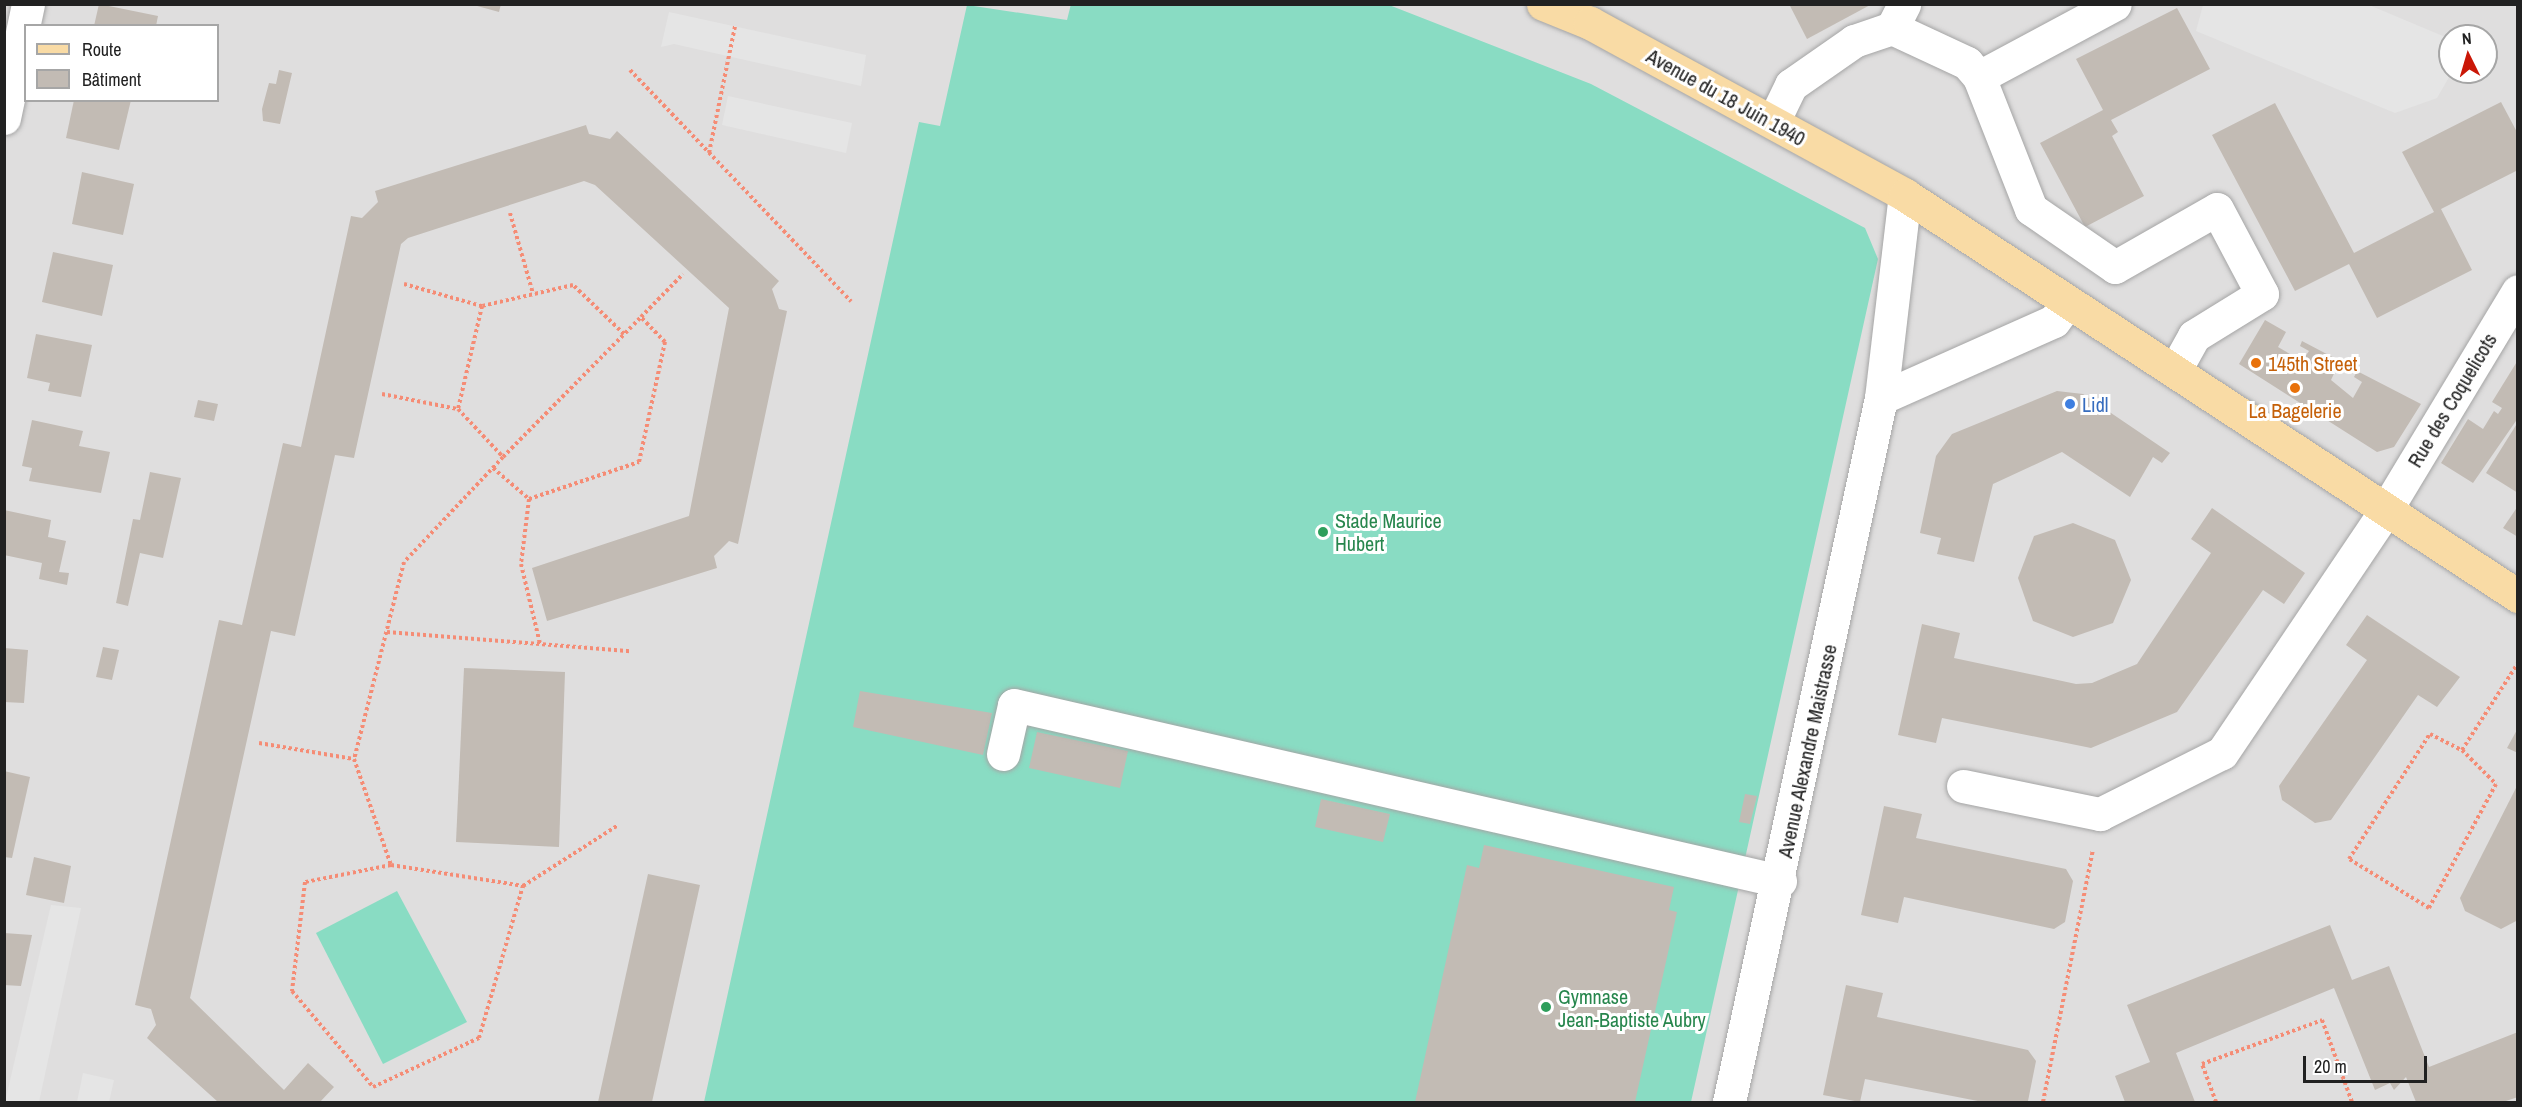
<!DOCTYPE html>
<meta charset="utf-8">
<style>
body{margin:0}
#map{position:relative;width:2522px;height:1107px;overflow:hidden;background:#f1efe8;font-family:"Archivo Narrow",sans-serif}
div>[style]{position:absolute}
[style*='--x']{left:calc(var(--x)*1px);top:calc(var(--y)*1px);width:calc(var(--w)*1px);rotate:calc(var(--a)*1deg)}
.residential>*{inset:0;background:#dfdede}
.pitch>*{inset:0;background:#89dcc3}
.parking>*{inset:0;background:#e5e5e5}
.building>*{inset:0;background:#c2bbb4}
.path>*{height:4px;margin-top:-2px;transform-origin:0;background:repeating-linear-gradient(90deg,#f58c75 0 3px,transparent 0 6px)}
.roads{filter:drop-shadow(0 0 2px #a5a5a5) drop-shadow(0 0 2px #a5a5a5)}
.minor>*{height:33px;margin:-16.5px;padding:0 16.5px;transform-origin:16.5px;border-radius:16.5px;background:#fff}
.major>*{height:33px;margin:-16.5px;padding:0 16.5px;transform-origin:16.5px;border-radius:16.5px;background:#f9dba5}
.dots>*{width:16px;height:16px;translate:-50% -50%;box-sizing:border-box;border:3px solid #fff;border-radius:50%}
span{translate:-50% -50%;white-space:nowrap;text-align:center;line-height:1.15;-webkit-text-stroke:6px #fff;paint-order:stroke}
.street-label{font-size:20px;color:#212121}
.food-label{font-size:20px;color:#c56008}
.left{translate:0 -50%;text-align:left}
.shop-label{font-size:20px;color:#366cbe}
.leisure-label{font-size:20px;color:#27864d}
.frame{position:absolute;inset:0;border:6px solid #212121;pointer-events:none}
.legend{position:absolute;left:24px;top:24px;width:195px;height:78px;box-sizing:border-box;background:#fff;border:2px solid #a6a6a6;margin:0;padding:8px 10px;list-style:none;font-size:18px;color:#212121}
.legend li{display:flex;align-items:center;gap:12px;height:30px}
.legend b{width:30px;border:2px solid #a6a6a6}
.north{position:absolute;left:2438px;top:24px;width:60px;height:60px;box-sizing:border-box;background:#fff;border:2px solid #a6a6a6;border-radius:50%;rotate:355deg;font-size:16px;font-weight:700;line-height:24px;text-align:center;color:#212121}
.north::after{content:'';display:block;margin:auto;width:21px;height:27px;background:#ca1707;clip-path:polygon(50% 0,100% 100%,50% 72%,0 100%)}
.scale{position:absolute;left:2303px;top:1056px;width:124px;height:27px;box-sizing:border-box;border:3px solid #212121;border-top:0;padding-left:8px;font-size:18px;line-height:21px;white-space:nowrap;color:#212121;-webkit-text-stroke:4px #fff;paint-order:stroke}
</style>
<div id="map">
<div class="residential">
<div style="clip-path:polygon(evenodd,5px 5px,2517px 5px,2517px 1102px,5px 1102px,5px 5px,26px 26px,218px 26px,218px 100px,26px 100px,26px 26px,5px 5px,2450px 36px,2486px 36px,2486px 72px,2450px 72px,2450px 36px)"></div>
</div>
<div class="pitch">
<div style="clip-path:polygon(1071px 4px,1389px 5px,1591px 84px,1865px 228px,1878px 259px,1691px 1102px,704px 1102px,919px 122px,940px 126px,967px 5px,1067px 20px)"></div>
<div style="clip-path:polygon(397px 891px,467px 1022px,383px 1064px,316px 933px)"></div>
</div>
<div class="parking">
<div style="clip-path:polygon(2203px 5px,2369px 5px,2450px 39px,2452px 72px,2437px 98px,2395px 113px,2196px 31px)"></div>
<div style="clip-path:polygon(669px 12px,866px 55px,861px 86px,674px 44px,661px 47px)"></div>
<div style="clip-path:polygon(728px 96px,852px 123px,846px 153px,722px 125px)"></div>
<div style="clip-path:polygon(51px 905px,81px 908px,39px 1102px,5px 1102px)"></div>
<div style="clip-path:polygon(83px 1073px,114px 1080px,109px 1102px,77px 1102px)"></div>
</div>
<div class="building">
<div style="clip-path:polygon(99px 4px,158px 16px,156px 26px,94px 26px)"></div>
<div style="clip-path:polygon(470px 4px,501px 4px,499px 12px)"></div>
<div style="clip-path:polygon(1789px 4px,1872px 4px,1807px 39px)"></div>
<div style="clip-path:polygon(2177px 8px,2210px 69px,2111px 120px,2118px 132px,2112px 136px,2144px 196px,2085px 227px,2040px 143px,2103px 110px,2076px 59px)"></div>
<div style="clip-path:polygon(279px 70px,292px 73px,280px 124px,263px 121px,262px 109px,269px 83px,276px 84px)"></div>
<div style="clip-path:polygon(74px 100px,131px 100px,119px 150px,66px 138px)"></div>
<div style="clip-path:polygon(2501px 102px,2518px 134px,2518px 170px,2441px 209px,2472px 270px,2377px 318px,2349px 264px,2295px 291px,2212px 135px,2275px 103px,2354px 253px,2434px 212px,2402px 152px)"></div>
<div style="clip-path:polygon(586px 125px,589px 134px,610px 139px,617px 131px,779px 281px,772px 289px,779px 309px,787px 311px,738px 544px,729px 541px,714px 556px,717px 568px,547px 621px,532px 568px,689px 516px,729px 308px,595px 185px,584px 181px,408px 238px,401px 244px,354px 458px,335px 455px,295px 636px,271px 631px,190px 998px,284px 1090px,308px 1063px,334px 1087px,320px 1102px,218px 1102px,147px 1038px,156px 1025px,151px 1009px,135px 1005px,219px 620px,242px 625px,283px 443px,301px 447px,351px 216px,362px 218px,378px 202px,375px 191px)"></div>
<div style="clip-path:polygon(82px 172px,134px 184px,123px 235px,72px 224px)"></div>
<div style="clip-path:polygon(53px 252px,113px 265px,102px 316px,42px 302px)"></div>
<div style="clip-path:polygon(2265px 320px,2286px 332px,2278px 347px,2302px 361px,2309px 351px,2300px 346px,2302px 341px,2340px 361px,2331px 380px,2353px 398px,2362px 382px,2354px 377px,2357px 371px,2421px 404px,2394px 447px,2377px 452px,2239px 364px)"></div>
<div style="clip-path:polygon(36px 334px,92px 345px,81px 397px,48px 391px,50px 383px,27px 378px)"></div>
<div style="clip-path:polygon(2518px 360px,2518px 418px,2473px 483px,2441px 463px,2468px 419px,2483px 429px,2494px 411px,2498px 414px,2502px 408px,2492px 402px)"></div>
<div style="clip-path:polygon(2057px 391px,2083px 394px,2170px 453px,2162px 463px,2153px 457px,2130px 497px,2062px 452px,1993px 484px,1974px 562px,1937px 554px,1941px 538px,1920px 533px,1936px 456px,1952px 434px)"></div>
<div style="clip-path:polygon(198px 400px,218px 404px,214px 421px,194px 417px)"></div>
<div style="clip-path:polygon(32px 420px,83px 431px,79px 446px,110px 452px,101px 493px,29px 481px,32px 468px,22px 466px)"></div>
<div style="clip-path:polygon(2518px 422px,2518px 493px,2486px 473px)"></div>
<div style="clip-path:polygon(150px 472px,181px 478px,163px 558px,140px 553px,128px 606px,116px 603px,133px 519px,140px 520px)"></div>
<div style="clip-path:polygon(2518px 506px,2518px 537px,2503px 528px)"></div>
<div style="clip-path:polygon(2212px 508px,2305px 573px,2284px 604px,2263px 590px,2177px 712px,2091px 748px,1942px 718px,1936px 743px,1898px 735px,1922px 624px,1960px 633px,1954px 658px,2076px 684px,2092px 683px,2137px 664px,2211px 553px,2191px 539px)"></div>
<div style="clip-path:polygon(4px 510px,51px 520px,48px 537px,66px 541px,59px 572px,69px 573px,67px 585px,39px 579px,42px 563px,4px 555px)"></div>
<div style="clip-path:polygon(2073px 523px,2115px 540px,2131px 580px,2113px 623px,2073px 637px,2033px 621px,2018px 578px,2034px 536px)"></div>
<div style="clip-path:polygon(2367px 615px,2460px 677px,2437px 707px,2418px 695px,2331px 820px,2315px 823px,2282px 800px,2279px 786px,2367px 660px,2346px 645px)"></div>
<div style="clip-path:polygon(103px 647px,119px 650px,112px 680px,96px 677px)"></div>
<div style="clip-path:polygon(4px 648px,28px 650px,24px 703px,4px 702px)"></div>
<div style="clip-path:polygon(464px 668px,565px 672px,559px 847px,456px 842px)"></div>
<div style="clip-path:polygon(860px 691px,992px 713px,983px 755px,853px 727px)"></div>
<div style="clip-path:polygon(2518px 728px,2518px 753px,2507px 748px)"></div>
<div style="clip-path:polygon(1037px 732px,1128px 751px,1120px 788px,1029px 768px)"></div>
<div style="clip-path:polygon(4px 771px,30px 777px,12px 858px,4px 857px)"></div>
<div style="clip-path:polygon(2518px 784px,2518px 920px,2501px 929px,2465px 911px,2460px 898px)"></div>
<div style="clip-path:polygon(1745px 794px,1757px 796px,1750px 824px,1739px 822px)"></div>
<div style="clip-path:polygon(1321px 799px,1390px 814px,1383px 842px,1315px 827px)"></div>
<div style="clip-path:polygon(1884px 806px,1922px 814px,1916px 838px,2066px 869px,2073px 881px,2065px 922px,2054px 929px,1904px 897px,1898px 923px,1861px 915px)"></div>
<div style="clip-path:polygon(1484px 845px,1674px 887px,1669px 910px,1677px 912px,1635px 1102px,1415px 1102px,1467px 865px,1479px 868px)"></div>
<div style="clip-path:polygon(34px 857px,71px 866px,64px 903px,26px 895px)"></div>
<div style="clip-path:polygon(648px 874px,700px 885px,652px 1102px,598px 1102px)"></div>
<div style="clip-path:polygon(2330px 925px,2352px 980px,2389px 966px,2429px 1067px,2518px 1032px,2518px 1097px,2503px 1102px,2416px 1102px,2406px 1077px,2394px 1090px,2390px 1083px,2375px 1090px,2334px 988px,2176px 1053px,2195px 1102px,2125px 1102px,2115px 1076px,2150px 1062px,2127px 1005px)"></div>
<div style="clip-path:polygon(4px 933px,32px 935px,21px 986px,4px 985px)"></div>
<div style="clip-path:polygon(1846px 985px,1883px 993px,1877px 1017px,2028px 1050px,2036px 1061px,2028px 1101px,1983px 1102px,1865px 1079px,1860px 1102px,1823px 1095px)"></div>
</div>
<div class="path">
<div style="--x:630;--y:70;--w:320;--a:46.3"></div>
<div style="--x:709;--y:153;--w:130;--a:-78.4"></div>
<div style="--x:510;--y:213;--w:84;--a:74.1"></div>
<div style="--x:404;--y:284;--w:81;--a:15.8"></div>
<div style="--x:624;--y:334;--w:71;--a:-136.1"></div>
<div style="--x:573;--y:285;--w:93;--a:167"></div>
<div style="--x:482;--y:306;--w:106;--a:103.1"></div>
<div style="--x:458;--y:409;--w:66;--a:46.8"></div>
<div style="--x:503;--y:457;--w:197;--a:-45.4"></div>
<div style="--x:641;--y:317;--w:60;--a:-45.7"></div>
<div style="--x:382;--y:394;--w:77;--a:11.2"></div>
<div style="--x:503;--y:457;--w:144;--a:133.3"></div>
<div style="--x:404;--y:562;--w:203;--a:104.2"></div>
<div style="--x:354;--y:759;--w:112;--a:70.8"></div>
<div style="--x:391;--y:865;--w:134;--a:9"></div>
<div style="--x:523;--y:886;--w:112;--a:-32.6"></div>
<div style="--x:493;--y:468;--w:48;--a:40.7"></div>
<div style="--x:529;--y:499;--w:116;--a:-18.6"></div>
<div style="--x:639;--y:462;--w:123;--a:-77.8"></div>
<div style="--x:665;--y:342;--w:35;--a:-134"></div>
<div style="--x:529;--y:499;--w:65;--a:97"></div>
<div style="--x:521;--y:564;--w:82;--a:76.6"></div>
<div style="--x:387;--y:632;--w:244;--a:4.5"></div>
<div style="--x:2430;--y:734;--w:36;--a:27"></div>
<div style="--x:2462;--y:750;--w:48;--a:45"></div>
<div style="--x:2496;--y:784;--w:141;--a:118.4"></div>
<div style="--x:2429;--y:908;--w:94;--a:-148.5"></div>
<div style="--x:2349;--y:859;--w:149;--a:-57.1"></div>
<div style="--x:259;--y:743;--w:96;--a:9.6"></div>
<div style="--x:2462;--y:750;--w:103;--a:-57.2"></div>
<div style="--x:391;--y:865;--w:88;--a:168.8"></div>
<div style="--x:305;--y:882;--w:110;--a:96.8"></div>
<div style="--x:292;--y:991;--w:126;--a:49.8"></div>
<div style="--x:373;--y:1087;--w:117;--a:-24.8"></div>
<div style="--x:479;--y:1038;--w:158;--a:-73.9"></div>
<div style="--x:2043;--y:1102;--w:257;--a:-78.8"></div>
<div style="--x:2216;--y:1102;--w:40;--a:-110.2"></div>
<div style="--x:2202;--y:1064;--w:128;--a:-20.1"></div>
<div style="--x:2322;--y:1020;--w:87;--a:69.9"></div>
</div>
<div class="roads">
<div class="minor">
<div style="--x:1892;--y:28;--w:83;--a:25"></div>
<div style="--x:1967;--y:63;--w:18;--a:49"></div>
<div style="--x:1979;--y:77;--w:142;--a:68.5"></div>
<div style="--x:2031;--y:209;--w:102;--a:34.6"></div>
<div style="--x:2115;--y:267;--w:117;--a:-29.6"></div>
<div style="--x:2217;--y:209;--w:96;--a:62.1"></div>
<div style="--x:2262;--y:294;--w:80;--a:148.3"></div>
<div style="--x:2194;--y:336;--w:39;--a:119"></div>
<div style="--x:1979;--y:77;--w:154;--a:-28.2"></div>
<div style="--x:4;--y:118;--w:116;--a:-78.1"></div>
<div style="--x:1773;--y:122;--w:41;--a:-64.1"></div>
<div style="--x:1791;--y:85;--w:77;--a:-34.9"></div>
<div style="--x:1854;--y:41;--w:40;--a:-18.9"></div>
<div style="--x:1892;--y:28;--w:27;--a:-63"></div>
<div style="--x:1881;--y:398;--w:189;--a:-24"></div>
<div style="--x:2054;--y:321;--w:22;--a:-54"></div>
<div style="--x:1003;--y:754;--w:50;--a:-77.3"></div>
<div style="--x:1014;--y:705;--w:786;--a:12.94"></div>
<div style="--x:1963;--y:786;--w:140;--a:11.6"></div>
<div style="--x:2100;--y:814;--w:136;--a:-26.6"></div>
<div style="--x:2222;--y:753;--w:295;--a:-56"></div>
<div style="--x:2387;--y:508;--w:253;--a:-58.9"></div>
<div style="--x:1729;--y:1102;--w:720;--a:-77.82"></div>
<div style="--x:1881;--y:398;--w:204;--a:-83.3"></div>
</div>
<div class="major">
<div style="--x:1543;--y:4;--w:51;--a:22"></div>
<div style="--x:1590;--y:23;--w:359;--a:28.6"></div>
<div style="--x:1905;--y:195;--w:733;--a:33.19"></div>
</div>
</div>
<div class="dots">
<div style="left:2256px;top:363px;background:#e8710a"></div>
<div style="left:2295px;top:388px;background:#e8710a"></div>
<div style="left:2070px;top:404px;background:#3f7fe0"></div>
<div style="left:1323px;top:532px;background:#2e9e5b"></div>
<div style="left:1546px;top:1007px;background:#2e9e5b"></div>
</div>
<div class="street-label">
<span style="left:1726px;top:97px;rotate:29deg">Avenue du 18 Juin 1940</span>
<span style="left:2452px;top:400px;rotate:-59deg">Rue des Coquelicots</span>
<span style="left:1807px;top:751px;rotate:-78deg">Avenue Alexandre Maistrasse</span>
</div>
<div class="food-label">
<span class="left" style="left:2268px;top:363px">145th Street</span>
<span style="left:2295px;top:410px">La Bagelerie</span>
</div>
<div class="shop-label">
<span class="left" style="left:2082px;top:404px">Lidl</span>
</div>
<div class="leisure-label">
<span class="left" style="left:1335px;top:532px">Stade Maurice<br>Hubert</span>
<span class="left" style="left:1558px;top:1008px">Gymnase<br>Jean-Baptiste Aubry</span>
</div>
<div class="frame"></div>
<ul class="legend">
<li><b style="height:8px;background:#f9dba5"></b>Route</li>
<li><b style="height:16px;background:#c2bbb4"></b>Bâtiment</li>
</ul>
<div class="north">N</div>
<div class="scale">20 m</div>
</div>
